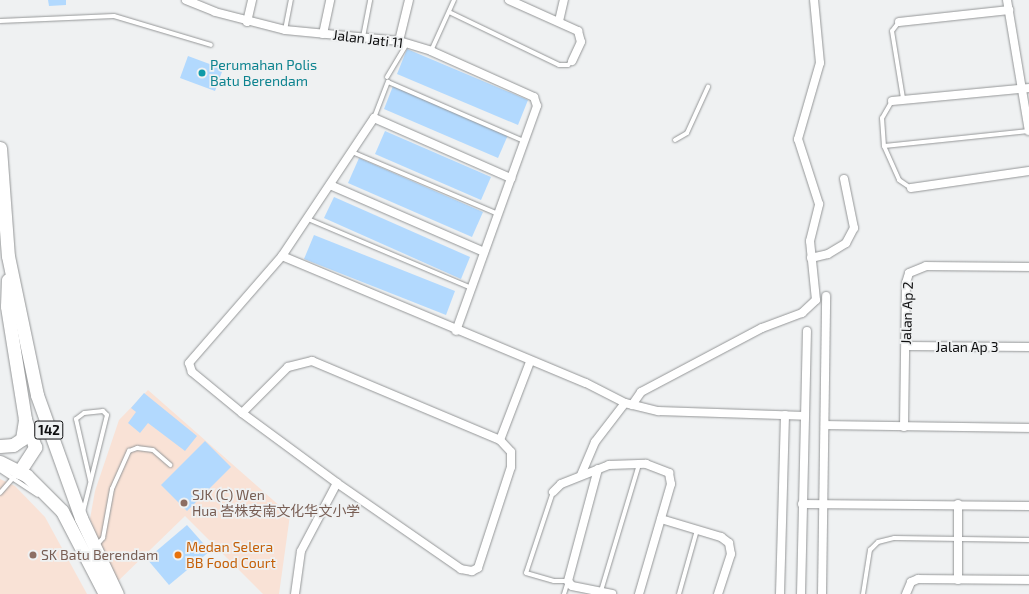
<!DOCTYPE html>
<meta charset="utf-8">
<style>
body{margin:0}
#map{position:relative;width:1029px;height:594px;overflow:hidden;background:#eff1f2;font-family:"Exo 2","Noto Sans SC",sans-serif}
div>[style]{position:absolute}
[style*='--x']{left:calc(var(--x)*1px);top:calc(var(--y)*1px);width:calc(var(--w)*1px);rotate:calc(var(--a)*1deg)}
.education>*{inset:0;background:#f9e2d6}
.building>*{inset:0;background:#b2d9fe}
.roads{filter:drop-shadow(0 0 1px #949697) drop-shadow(0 0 1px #949697)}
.service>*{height:4px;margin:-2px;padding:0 2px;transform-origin:2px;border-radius:2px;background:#fff}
.minor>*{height:8px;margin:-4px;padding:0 4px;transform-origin:4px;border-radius:4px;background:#fff}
.primary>*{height:13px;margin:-6.5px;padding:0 6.5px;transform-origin:6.5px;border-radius:6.5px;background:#fff}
.dots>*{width:11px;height:11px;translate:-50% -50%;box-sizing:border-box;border:2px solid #eff1f2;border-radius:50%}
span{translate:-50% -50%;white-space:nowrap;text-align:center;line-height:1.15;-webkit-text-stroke:3.5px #eff1f2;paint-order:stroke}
.shield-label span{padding:1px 3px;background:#eff1f2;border:1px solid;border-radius:3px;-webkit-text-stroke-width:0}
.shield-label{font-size:13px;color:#0e0e0f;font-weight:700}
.street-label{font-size:14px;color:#0e0e0f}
.culture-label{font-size:14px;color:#0d838f}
.left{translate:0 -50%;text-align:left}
.education-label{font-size:14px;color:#785e54}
.food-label{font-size:14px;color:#c56008}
</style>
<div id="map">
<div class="education">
<div style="clip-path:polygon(148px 390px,290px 515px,279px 594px,263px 594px,185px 516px,115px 584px,90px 519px,95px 491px,119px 420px)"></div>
<div style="clip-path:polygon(0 479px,15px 486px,45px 517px,87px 594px,0 594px)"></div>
</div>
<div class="building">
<div style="clip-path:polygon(48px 0,66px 0,66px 5px,49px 6px)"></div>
<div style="clip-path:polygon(407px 49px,528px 100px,518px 125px,397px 74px)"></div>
<div style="clip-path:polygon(188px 56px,223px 69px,215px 91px,180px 78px)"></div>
<div style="clip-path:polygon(393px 86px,508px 135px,498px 158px,384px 109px)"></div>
<div style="clip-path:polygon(385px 131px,491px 177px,481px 200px,375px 154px)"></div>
<div style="clip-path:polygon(359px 158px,483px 212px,472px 237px,348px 183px)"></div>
<div style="clip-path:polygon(334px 197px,470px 257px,461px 279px,324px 218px)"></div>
<div style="clip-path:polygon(314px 235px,455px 291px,446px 315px,304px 259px)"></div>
<div style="clip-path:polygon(144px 393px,197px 436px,185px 451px,148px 423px,140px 433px,128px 423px,136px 412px,131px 408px)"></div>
<div style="clip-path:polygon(205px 441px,231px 467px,187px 511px,161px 485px)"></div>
<div style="clip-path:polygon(187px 525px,210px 551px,169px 585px,147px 559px)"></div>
</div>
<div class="roads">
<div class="service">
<div style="--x:449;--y:12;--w:122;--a:25.7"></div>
<div style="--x:559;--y:65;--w:9;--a:0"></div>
<div style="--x:568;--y:65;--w:6;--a:-45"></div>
<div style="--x:0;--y:21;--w:114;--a:-2.5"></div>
<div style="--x:114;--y:16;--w:101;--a:16.6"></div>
<div style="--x:899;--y:22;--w:11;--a:128"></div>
<div style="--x:892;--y:31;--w:68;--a:80.7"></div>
<div style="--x:285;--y:30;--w:31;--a:-79"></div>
<div style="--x:363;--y:37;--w:38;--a:-79"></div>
<div style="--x:431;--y:51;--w:56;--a:-65.7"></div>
<div style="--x:387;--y:77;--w:39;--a:-59"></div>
<div style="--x:892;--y:101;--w:20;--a:120"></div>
<div style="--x:882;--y:118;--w:28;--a:86"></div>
<div style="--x:884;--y:146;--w:37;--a:66"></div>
<div style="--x:899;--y:180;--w:14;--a:34"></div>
<div style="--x:374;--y:118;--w:39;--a:-69"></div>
<div style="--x:388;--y:82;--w:148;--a:23.5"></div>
<div style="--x:675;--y:140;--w:14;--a:-30"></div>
<div style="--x:687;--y:133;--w:51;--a:-65.5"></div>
<div style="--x:884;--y:146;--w:146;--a:-5.9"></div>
<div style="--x:352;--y:152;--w:159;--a:23"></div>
<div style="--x:308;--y:219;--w:177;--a:22.9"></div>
<div style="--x:0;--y:470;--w:45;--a:33.3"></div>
<div style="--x:553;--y:492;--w:85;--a:108.4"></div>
<div style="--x:526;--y:573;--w:29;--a:16"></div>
<div style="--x:554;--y:581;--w:14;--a:0"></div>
<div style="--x:568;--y:581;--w:14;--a:107"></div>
<div style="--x:0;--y:493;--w:23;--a:-49"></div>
<div style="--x:83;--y:512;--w:100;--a:-76.1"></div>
<div style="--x:107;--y:415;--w:6;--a:-135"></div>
<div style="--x:103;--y:411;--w:19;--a:174"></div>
<div style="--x:84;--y:413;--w:10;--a:143"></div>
<div style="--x:76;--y:419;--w:63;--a:77.1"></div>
<div style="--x:96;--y:546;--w:11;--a:-49"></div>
<div style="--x:103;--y:538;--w:50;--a:-79.6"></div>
<div style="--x:112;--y:489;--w:42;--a:-65.9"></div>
<div style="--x:129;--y:451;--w:9;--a:-21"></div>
<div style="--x:137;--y:448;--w:16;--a:7"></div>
<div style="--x:153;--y:450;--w:23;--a:41"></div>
<div style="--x:601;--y:591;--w:133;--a:-73.3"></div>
<div style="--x:679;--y:594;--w:66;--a:-74.3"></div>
<div style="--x:863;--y:594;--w:45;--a:-81"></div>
<div style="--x:870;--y:550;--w:11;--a:-45"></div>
<div style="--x:878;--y:542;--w:16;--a:-14"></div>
<div style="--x:894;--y:538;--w:135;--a:0.8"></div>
</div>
<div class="minor">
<div style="--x:186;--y:0;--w:31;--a:22"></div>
<div style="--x:215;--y:12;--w:72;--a:14.4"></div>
<div style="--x:285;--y:30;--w:115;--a:5.5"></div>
<div style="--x:399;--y:41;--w:34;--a:17"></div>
<div style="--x:431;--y:51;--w:113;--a:24.1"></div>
<div style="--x:534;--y:97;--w:9;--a:72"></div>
<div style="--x:537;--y:106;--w:239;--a:109.8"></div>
<div style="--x:509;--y:0;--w:76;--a:24.2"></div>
<div style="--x:578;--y:31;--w:11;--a:75"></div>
<div style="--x:581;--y:42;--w:21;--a:115"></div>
<div style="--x:1007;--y:0;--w:133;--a:80.5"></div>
<div style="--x:559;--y:21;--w:22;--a:-77"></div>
<div style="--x:247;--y:22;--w:23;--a:-77"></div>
<div style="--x:899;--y:22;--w:111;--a:-6.2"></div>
<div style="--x:323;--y:34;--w:35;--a:-78"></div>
<div style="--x:399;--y:41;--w:42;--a:-76.3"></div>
<div style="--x:892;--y:101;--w:138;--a:-5.4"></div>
<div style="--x:330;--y:185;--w:168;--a:23.5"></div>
<div style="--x:911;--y:188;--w:119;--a:-8.2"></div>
<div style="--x:282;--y:256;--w:329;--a:22.7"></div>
<div style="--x:586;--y:383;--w:44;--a:27.1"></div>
<div style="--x:625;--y:403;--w:34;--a:14"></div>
<div style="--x:658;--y:411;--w:147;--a:1.9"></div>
<div style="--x:811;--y:258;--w:17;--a:-13"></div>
<div style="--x:828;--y:254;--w:21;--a:-31"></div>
<div style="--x:846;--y:243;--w:17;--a:-62"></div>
<div style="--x:854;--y:228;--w:50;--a:-101.5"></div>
<div style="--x:906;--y:346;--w:123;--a:0.5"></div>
<div style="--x:632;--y:405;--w:16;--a:-55"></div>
<div style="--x:641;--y:392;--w:137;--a:-27.9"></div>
<div style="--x:762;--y:328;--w:43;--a:-20.6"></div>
<div style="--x:802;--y:313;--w:19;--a:-43"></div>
<div style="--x:816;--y:300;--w:59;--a:-95.8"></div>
<div style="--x:810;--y:241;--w:38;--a:-76"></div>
<div style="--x:819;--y:204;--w:68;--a:-107.9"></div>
<div style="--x:798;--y:139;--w:79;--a:-73.9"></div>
<div style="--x:820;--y:63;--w:63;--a:-95.4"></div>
<div style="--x:242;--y:413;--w:65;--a:-45"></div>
<div style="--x:288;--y:367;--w:25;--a:-14"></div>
<div style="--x:312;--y:361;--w:204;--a:22.8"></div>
<div style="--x:500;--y:440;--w:16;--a:47"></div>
<div style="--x:511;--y:452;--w:15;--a:90"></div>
<div style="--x:511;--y:467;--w:106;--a:108.1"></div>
<div style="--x:478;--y:568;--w:7;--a:153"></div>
<div style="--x:472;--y:571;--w:11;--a:-170"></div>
<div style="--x:461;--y:569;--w:151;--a:-145.3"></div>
<div style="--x:337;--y:483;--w:118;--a:-143.6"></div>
<div style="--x:242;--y:413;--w:65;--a:-140.6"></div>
<div style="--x:192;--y:372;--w:9;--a:-108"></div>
<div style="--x:189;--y:363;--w:142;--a:-49"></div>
<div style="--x:282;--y:256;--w:166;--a:-56.3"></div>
<div style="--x:374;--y:118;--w:150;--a:23.7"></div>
<div style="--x:826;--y:425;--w:203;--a:0.8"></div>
<div style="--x:904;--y:427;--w:144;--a:-89.2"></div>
<div style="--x:906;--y:283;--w:10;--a:-73"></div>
<div style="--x:909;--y:273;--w:18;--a:-22"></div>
<div style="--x:926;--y:266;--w:103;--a:0.6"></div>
<div style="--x:500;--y:440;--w:84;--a:-69"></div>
<div style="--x:598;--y:469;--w:116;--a:105"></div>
<div style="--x:568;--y:581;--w:6;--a:51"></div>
<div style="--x:572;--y:586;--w:41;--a:11.3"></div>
<div style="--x:581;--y:475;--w:36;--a:-67"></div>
<div style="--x:595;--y:442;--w:49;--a:-52.4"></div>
<div style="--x:553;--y:492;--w:11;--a:-45"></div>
<div style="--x:561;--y:484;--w:52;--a:-21.6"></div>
<div style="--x:609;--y:465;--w:37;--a:-2"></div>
<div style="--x:646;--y:464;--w:25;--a:21"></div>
<div style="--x:669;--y:473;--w:11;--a:80"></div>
<div style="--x:671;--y:484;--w:115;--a:106.2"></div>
<div style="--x:802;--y:504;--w:227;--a:0.5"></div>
<div style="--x:661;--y:519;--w:63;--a:16.7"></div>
<div style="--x:721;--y:537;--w:10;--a:37"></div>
<div style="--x:729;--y:543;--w:11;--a:80"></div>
<div style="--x:731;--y:554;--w:42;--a:108"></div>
<div style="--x:958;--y:580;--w:76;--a:-90"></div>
<div style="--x:295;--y:594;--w:43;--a:-82.1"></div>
<div style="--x:301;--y:551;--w:77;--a:-62.1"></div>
<div style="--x:780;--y:594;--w:179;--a:-88.4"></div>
<div style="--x:801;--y:594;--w:263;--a:-88.7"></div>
<div style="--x:822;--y:594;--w:298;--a:-89.2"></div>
<div style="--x:906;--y:594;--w:13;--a:-67"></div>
<div style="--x:911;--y:582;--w:8;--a:-23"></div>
<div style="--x:918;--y:579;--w:111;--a:0.5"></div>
</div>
<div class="primary">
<div style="--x:0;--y:148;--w:108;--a:85.8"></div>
<div style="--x:8;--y:256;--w:142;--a:78.2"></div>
<div style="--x:37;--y:395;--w:131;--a:70.3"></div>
<div style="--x:81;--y:518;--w:84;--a:64.7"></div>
<div style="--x:0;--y:446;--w:13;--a:-4"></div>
<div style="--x:13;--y:445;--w:11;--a:-34"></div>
<div style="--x:22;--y:439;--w:20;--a:-81"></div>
<div style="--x:25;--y:419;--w:114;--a:-99.1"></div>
<div style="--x:7;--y:306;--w:26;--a:-88"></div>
<div style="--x:0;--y:462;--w:30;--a:27"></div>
<div style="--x:27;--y:476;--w:49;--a:45"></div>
<div style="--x:62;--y:511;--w:93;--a:62.6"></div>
<div style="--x:19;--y:472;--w:30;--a:-57"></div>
<div style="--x:35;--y:447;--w:30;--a:-110"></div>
</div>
</div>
<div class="dots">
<div style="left:202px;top:73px;background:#0f9aa8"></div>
<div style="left:184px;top:503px;background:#8d6e63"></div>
<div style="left:33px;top:555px;background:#8d6e63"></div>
<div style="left:178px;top:555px;background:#e8710a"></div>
</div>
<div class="shield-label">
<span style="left:49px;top:430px">142</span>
</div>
<div class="street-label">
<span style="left:368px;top:39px;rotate:7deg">Jalan Jati 11</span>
<span style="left:907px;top:313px;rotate:-88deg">Jalan Ap 2</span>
<span style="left:967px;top:347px">Jalan Ap 3</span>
</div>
<div class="culture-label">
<span class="left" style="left:210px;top:73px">Perumahan Polis<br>Batu Berendam</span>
</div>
<div class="education-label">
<span class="left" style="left:192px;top:503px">SJK (C) Wen<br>Hua 峇株安南文化华文小学</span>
<span class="left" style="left:41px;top:555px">SK Batu Berendam</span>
</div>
<div class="food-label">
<span class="left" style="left:186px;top:555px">Medan Selera<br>BB Food Court</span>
</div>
</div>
